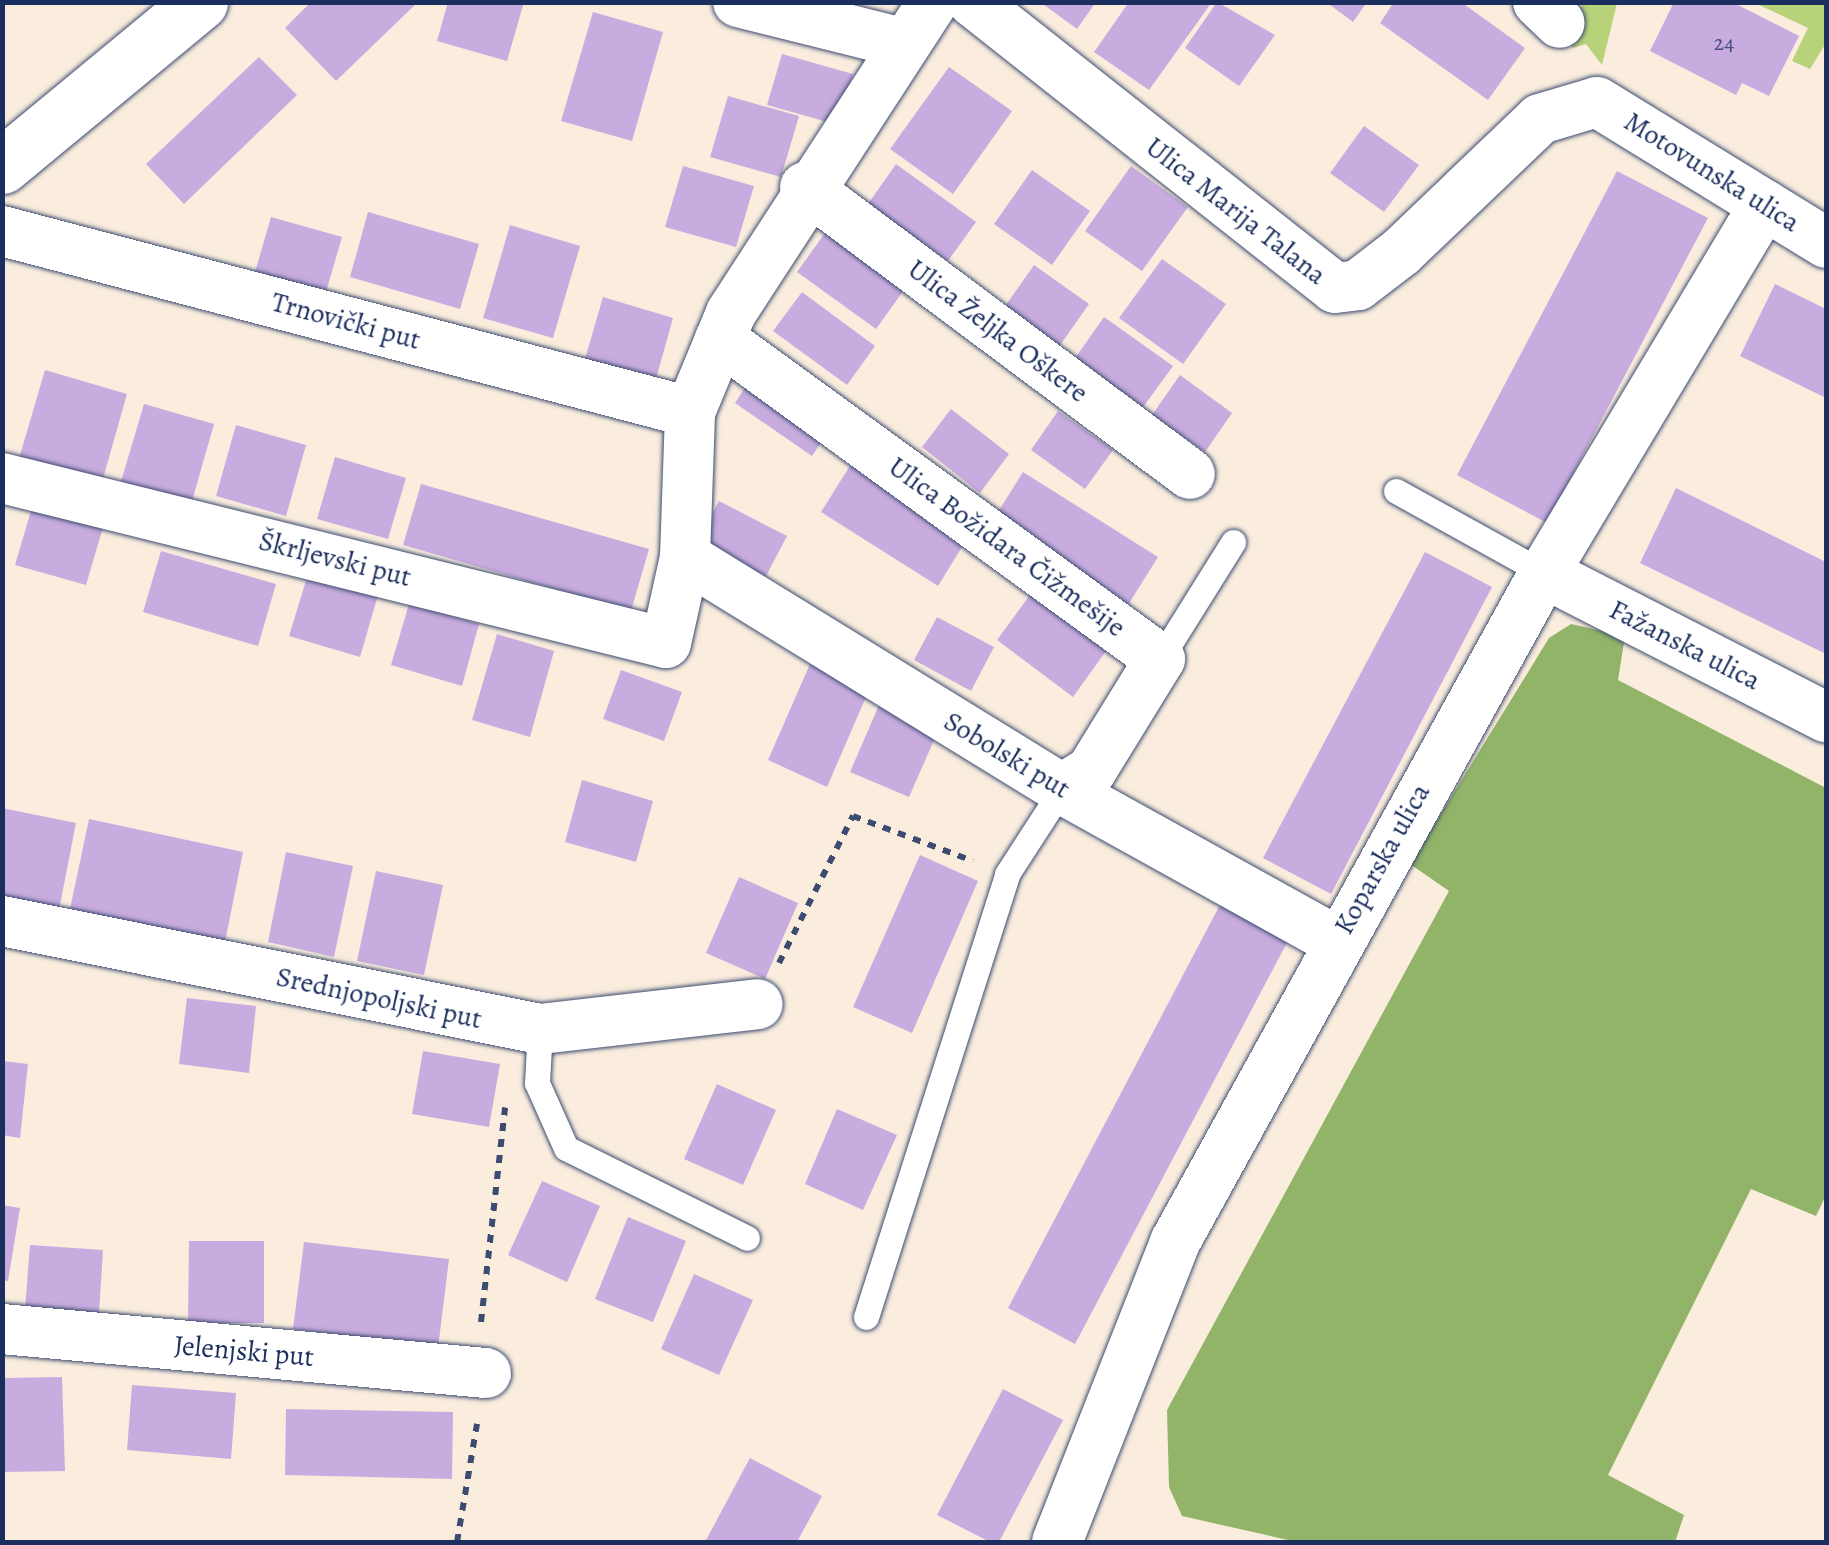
<!DOCTYPE html>
<meta charset="utf-8">
<style>
body{margin:0}
#map{position:relative;width:1829px;height:1545px;overflow:hidden;background:#faedde;font-family:Alegreya,serif}
div>[style]{position:absolute}
[style*='--x']{left:calc(var(--x)*1px);top:calc(var(--y)*1px);width:calc(var(--w)*1px);rotate:calc(var(--a)*1deg)}
.green>*{inset:0;background:#b7d278}
.forest>*{inset:0;background:#91b468}
.building>*{inset:0;background:#c8acdf}
.path>*{height:6px;margin-top:-3px;transform-origin:0;background:repeating-linear-gradient(90deg,#3c4c71 0 8px,transparent 0 16px)}
.roads{filter:drop-shadow(0 0 2px #3c4c71) drop-shadow(0 0 2px #3c4c71)}
.service>*{height:25px;margin:-12.5px;padding:0 12.5px;transform-origin:12.5px;border-radius:12.5px;background:#fff}
.minor>*{height:50px;margin:-25px;padding:0 25px;transform-origin:25px;border-radius:25px;background:#fff}
.tertiary>*{height:55px;margin:-27.5px;padding:0 27.5px;transform-origin:27.5px;border-radius:27.5px;background:#fff}
span{translate:-50% -50%;white-space:nowrap;text-align:center;line-height:1.15;-webkit-text-stroke:8px #fff;paint-order:stroke}
.number-label{font-size:22px;color:#464e7e}
.number-label span{-webkit-text-stroke-width:0}
.street-label{font-size:28px;color:#1b2f5e}
.frame{position:absolute;inset:0;border:5px solid #1b2f5e;pointer-events:none}
</style>
<div id="map">
<div class="green">
<div style="clip-path:polygon(1584px 3px,1617px 3px,1602px 65px,1586px 44px,1573px 48px,1561px 35px)"></div>
<div style="clip-path:polygon(1755px 3px,1826px 3px,1826px 43px,1810px 69px,1792px 61px,1808px 28px)"></div>
</div>
<div class="forest">
<div style="clip-path:polygon(1571px 624px,1625px 636px,1618px 680px,1826px 788px,1826px 1195px,1816px 1216px,1751px 1189px,1608px 1475px,1684px 1515px,1675px 1542px,1297px 1542px,1182px 1516px,1169px 1487px,1167px 1410px,1449px 891px,1410px 864px,1549px 638px)"></div>
</div>
<div class="building">
<div style="clip-path:polygon(311px 2px,418px 2px,336px 81px,285px 28px)"></div>
<div style="clip-path:polygon(448px 2px,524px 2px,507px 61px,437px 41px)"></div>
<div style="clip-path:polygon(1040px 2px,1096px 2px,1077px 29px)"></div>
<div style="clip-path:polygon(1129px 2px,1212px 2px,1149px 90px,1094px 52px)"></div>
<div style="clip-path:polygon(1217px 2px,1275px 35px,1239px 86px,1185px 48px)"></div>
<div style="clip-path:polygon(1326px 2px,1367px 2px,1353px 22px)"></div>
<div style="clip-path:polygon(1394px 2px,1461px 2px,1525px 48px,1488px 100px,1380px 23px)"></div>
<div style="clip-path:polygon(1674px 2px,1732px 2px,1799px 36px,1769px 96px,1742px 83px,1736px 95px,1650px 51px)"></div>
<div style="clip-path:polygon(593px 12px,663px 32px,632px 141px,561px 121px)"></div>
<div style="clip-path:polygon(782px 54px,853px 74px,838px 125px,767px 105px)"></div>
<div style="clip-path:polygon(259px 57px,297px 95px,184px 204px,146px 164px)"></div>
<div style="clip-path:polygon(949px 67px,1012px 111px,953px 194px,890px 149px)"></div>
<div style="clip-path:polygon(728px 96px,799px 116px,781px 177px,710px 157px)"></div>
<div style="clip-path:polygon(1364px 126px,1419px 165px,1384px 212px,1330px 173px)"></div>
<div style="clip-path:polygon(896px 164px,976px 222px,948px 261px,868px 204px)"></div>
<div style="clip-path:polygon(683px 166px,754px 186px,736px 247px,665px 227px)"></div>
<div style="clip-path:polygon(1131px 166px,1188px 207px,1142px 271px,1085px 231px)"></div>
<div style="clip-path:polygon(1032px 170px,1090px 211px,1052px 265px,994px 224px)"></div>
<div style="clip-path:polygon(1617px 171px,1708px 218px,1547px 523px,1457px 475px)"></div>
<div style="clip-path:polygon(368px 212px,479px 244px,460px 309px,350px 277px)"></div>
<div style="clip-path:polygon(271px 217px,342px 237px,324px 299px,253px 279px)"></div>
<div style="clip-path:polygon(510px 225px,580px 246px,553px 338px,483px 318px)"></div>
<div style="clip-path:polygon(825px 233px,904px 290px,876px 329px,797px 272px)"></div>
<div style="clip-path:polygon(1162px 259px,1226px 304px,1183px 364px,1119px 318px)"></div>
<div style="clip-path:polygon(1034px 265px,1089px 304px,1056px 351px,1001px 312px)"></div>
<div style="clip-path:polygon(1775px 284px,1826px 309px,1826px 398px,1740px 356px)"></div>
<div style="clip-path:polygon(802px 292px,875px 346px,847px 385px,773px 331px)"></div>
<div style="clip-path:polygon(603px 297px,673px 318px,656px 379px,585px 359px)"></div>
<div style="clip-path:polygon(1104px 317px,1173px 366px,1141px 410px,1073px 361px)"></div>
<div style="clip-path:polygon(45px 370px,127px 394px,101px 486px,18px 462px)"></div>
<div style="clip-path:polygon(753px 375px,831px 428px,812px 456px,735px 403px)"></div>
<div style="clip-path:polygon(1180px 375px,1232px 413px,1205px 452px,1152px 415px)"></div>
<div style="clip-path:polygon(144px 404px,214px 424px,188px 515px,117px 495px)"></div>
<div style="clip-path:polygon(951px 409px,1009px 454px,980px 493px,922px 447px)"></div>
<div style="clip-path:polygon(1058px 411px,1113px 450px,1085px 489px,1031px 450px)"></div>
<div style="clip-path:polygon(236px 425px,306px 445px,286px 516px,216px 496px)"></div>
<div style="clip-path:polygon(335px 457px,406px 478px,388px 539px,317px 519px)"></div>
<div style="clip-path:polygon(853px 461px,970px 534px,938px 586px,821px 512px)"></div>
<div style="clip-path:polygon(1023px 472px,1158px 557px,1128px 605px,993px 520px)"></div>
<div style="clip-path:polygon(421px 484px,649px 549px,631px 611px,403px 545px)"></div>
<div style="clip-path:polygon(1676px 488px,1826px 562px,1826px 654px,1640px 563px)"></div>
<div style="clip-path:polygon(719px 501px,787px 536px,764px 580px,696px 544px)"></div>
<div style="clip-path:polygon(33px 504px,104px 524px,86px 585px,15px 565px)"></div>
<div style="clip-path:polygon(161px 551px,276px 584px,258px 646px,143px 612px)"></div>
<div style="clip-path:polygon(1425px 552px,1492px 587px,1331px 894px,1263px 858px)"></div>
<div style="clip-path:polygon(308px 574px,378px 595px,360px 657px,289px 636px)"></div>
<div style="clip-path:polygon(1037px 585px,1114px 640px,1073px 697px,997px 640px)"></div>
<div style="clip-path:polygon(409px 604px,479px 624px,462px 686px,391px 665px)"></div>
<div style="clip-path:polygon(937px 617px,994px 647px,971px 691px,914px 660px)"></div>
<div style="clip-path:polygon(497px 634px,554px 651px,530px 737px,472px 720px)"></div>
<div style="clip-path:polygon(810px 664px,869px 690px,827px 787px,768px 760px)"></div>
<div style="clip-path:polygon(621px 670px,682px 692px,664px 741px,603px 719px)"></div>
<div style="clip-path:polygon(883px 696px,942px 722px,909px 797px,850px 772px)"></div>
<div style="clip-path:polygon(582px 780px,653px 801px,636px 862px,565px 842px)"></div>
<div style="clip-path:polygon(2px 808px,76px 823px,59px 910px,2px 898px)"></div>
<div style="clip-path:polygon(89px 819px,243px 852px,225px 942px,70px 909px)"></div>
<div style="clip-path:polygon(286px 852px,353px 866px,334px 957px,268px 942px)"></div>
<div style="clip-path:polygon(920px 855px,978px 881px,912px 1033px,853px 1007px)"></div>
<div style="clip-path:polygon(376px 871px,443px 885px,424px 975px,357px 961px)"></div>
<div style="clip-path:polygon(739px 877px,798px 903px,765px 979px,706px 953px)"></div>
<div style="clip-path:polygon(1223px 899px,1291px 935px,1075px 1344px,1008px 1308px)"></div>
<div style="clip-path:polygon(187px 998px,256px 1006px,249px 1073px,179px 1064px)"></div>
<div style="clip-path:polygon(423px 1051px,500px 1064px,489px 1127px,412px 1114px)"></div>
<div style="clip-path:polygon(2px 1061px,28px 1064px,20px 1138px,2px 1135px)"></div>
<div style="clip-path:polygon(717px 1084px,776px 1110px,743px 1185px,684px 1159px)"></div>
<div style="clip-path:polygon(837px 1109px,897px 1135px,863px 1210px,805px 1184px)"></div>
<div style="clip-path:polygon(542px 1181px,600px 1206px,567px 1282px,508px 1255px)"></div>
<div style="clip-path:polygon(2px 1205px,20px 1208px,8px 1281px,2px 1280px)"></div>
<div style="clip-path:polygon(628px 1217px,686px 1241px,653px 1322px,595px 1299px)"></div>
<div style="clip-path:polygon(189px 1241px,264px 1241px,264px 1323px,188px 1323px)"></div>
<div style="clip-path:polygon(304px 1242px,449px 1259px,438px 1348px,293px 1329px)"></div>
<div style="clip-path:polygon(30px 1245px,103px 1250px,99px 1314px,25px 1309px)"></div>
<div style="clip-path:polygon(694px 1274px,753px 1300px,719px 1375px,661px 1349px)"></div>
<div style="clip-path:polygon(62px 1377px,65px 1471px,2px 1472px,2px 1378px)"></div>
<div style="clip-path:polygon(132px 1385px,236px 1393px,231px 1459px,127px 1450px)"></div>
<div style="clip-path:polygon(1003px 1389px,1063px 1420px,999px 1542px,990px 1542px,937px 1515px)"></div>
<div style="clip-path:polygon(286px 1409px,453px 1412px,452px 1479px,285px 1475px)"></div>
<div style="clip-path:polygon(750px 1458px,822px 1496px,797px 1542px,705px 1542px)"></div>
</div>
<div class="path">
<div style="--x:779;--y:963;--w:165;--a:-63.3"></div>
<div style="--x:853;--y:816;--w:128;--a:20.6"></div>
<div style="--x:481;--y:1322;--w:216;--a:-83.6"></div>
<div style="--x:457;--y:1542;--w:120;--a:-80.4"></div>
</div>
<div class="roads">
<div class="service">
<div style="--x:1396;--y:491;--w:169;--a:29"></div>
<div style="--x:1160;--y:659;--w:138;--a:-58"></div>
<div style="--x:540;--y:1029;--w:54;--a:93.2"></div>
<div style="--x:537;--y:1083;--w:71;--a:66"></div>
<div style="--x:566;--y:1148;--w:202;--a:26.4"></div>
<div style="--x:866;--y:1317;--w:465;--a:-72.3"></div>
<div style="--x:1007;--y:874;--w:101;--a:-57.1"></div>
</div>
<div class="minor">
<div style="--x:738;--y:2;--w:169;--a:14"></div>
<div style="--x:973;--y:2;--w:461;--a:38.3"></div>
<div style="--x:1335;--y:288;--w:23;--a:-7"></div>
<div style="--x:1358;--y:285;--w:54;--a:-37.5"></div>
<div style="--x:1401;--y:252;--w:192;--a:-43.7"></div>
<div style="--x:1540;--y:119;--w:59;--a:-16.6"></div>
<div style="--x:1597;--y:102;--w:269;--a:31.6"></div>
<div style="--x:1538;--y:2;--w:30;--a:44"></div>
<div style="--x:805;--y:187;--w:480;--a:36.7"></div>
<div style="--x:2;--y:231;--w:711;--a:14.74"></div>
<div style="--x:720;--y:339;--w:544;--a:36.03"></div>
<div style="--x:1160;--y:659;--w:132;--a:121.6"></div>
<div style="--x:1091;--y:771;--w:34;--a:148"></div>
<div style="--x:2;--y:478;--w:684;--a:13.96"></div>
<div style="--x:666;--y:643;--w:88;--a:-77.5"></div>
<div style="--x:685;--y:557;--w:145;--a:-88"></div>
<div style="--x:690;--y:412;--w:107;--a:-67.5"></div>
<div style="--x:731;--y:313;--w:371;--a:-57"></div>
<div style="--x:685;--y:557;--w:443;--a:31.6"></div>
<div style="--x:1062;--y:789;--w:313;--a:29"></div>
<div style="--x:1544;--y:573;--w:317;--a:27.1"></div>
<div style="--x:2;--y:921;--w:549;--a:11.35"></div>
<div style="--x:540;--y:1029;--w:219;--a:-6.5"></div>
<div style="--x:2;--y:1329;--w:486;--a:5.2"></div>
<div style="--x:1057;--y:1542;--w:322;--a:-68.5"></div>
<div style="--x:1175;--y:1242;--w:764;--a:-61.12"></div>
<div style="--x:1544;--y:573;--w:429;--a:-59.1"></div>
</div>
<div class="tertiary">
<div style="--x:2;--y:166;--w:257;--a:-39.6"></div>
</div>
</div>
<div class="number-label">
<span style="left:1724px;top:44px">24</span>
</div>
<div class="street-label">
<span style="left:1712px;top:172px;rotate:32deg">Motovunska ulica</span>
<span style="left:1236px;top:211px;rotate:38deg">Ulica Marija Talana</span>
<span style="left:346px;top:321px;rotate:15deg">Trnovički put</span>
<span style="left:998px;top:331px;rotate:37deg">Ulica Željka Oškere</span>
<span style="left:1007px;top:547px;rotate:36deg">Ulica Božidara Čižmešije</span>
<span style="left:335px;top:559px;rotate:14deg">Škrljevski put</span>
<span style="left:1685px;top:645px;rotate:27deg">Fažanska ulica</span>
<span style="left:1007px;top:755px;rotate:31deg">Sobolski put</span>
<span style="left:1382px;top:859px;rotate:-61deg">Koparska ulica</span>
<span style="left:379px;top:998px;rotate:12deg">Srednjopoljski put</span>
<span style="left:244px;top:1351px;rotate:5deg">Jelenjski put</span>
</div>
<div class="frame"></div>
</div>
